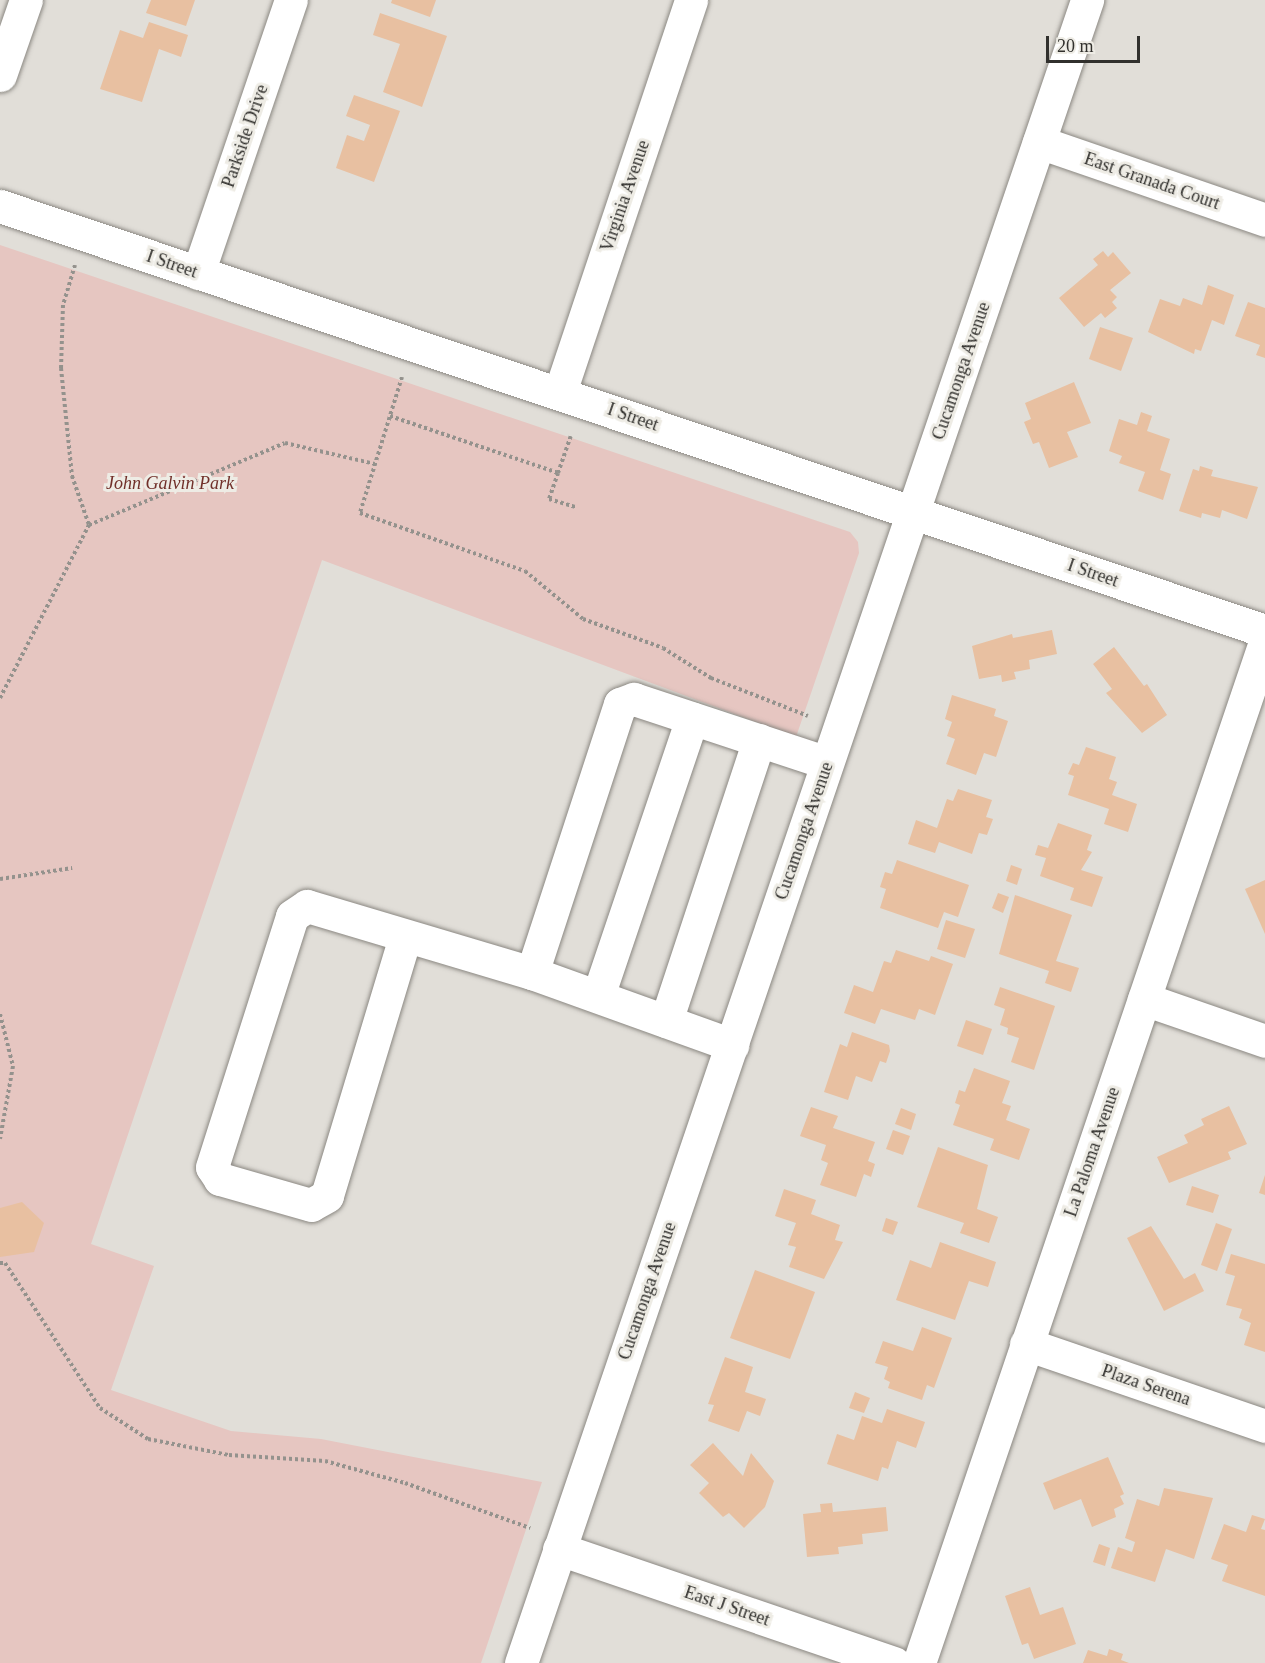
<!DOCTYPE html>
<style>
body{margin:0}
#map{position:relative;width:1265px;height:1663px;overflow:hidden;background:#e1ded8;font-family:Georgia,serif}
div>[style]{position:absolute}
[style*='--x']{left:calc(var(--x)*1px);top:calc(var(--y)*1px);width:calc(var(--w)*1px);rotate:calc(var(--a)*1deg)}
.green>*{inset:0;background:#e6c6c1}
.building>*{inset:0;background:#e8c0a1}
.path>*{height:4px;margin-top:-2px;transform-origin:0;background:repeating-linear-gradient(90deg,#94928d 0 3px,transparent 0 6px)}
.roads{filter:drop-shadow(0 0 2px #8b8882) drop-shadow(0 0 2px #8b8882)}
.minor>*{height:33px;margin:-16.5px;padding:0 16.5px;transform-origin:16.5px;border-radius:16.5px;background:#fff}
.major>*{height:33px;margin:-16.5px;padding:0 16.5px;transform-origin:16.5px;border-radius:16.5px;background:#fff}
span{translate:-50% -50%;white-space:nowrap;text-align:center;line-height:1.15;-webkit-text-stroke:6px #eeece5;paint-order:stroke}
.street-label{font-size:18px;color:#31302d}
.park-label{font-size:18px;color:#71302a;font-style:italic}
.scale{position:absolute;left:1046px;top:36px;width:94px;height:27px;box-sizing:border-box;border:3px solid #31302d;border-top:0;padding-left:8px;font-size:18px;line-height:21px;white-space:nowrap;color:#31302d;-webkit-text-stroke:4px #eeece5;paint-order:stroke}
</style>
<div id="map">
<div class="green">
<div style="clip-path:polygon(0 245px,850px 532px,858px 542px,859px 553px,796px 737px,322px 560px,91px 1244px,154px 1266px,111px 1390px,231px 1431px,321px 1439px,542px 1482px,481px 1663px,0 1663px)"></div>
</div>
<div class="building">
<div style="clip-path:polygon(151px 0,195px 0,186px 26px,146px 13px)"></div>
<div style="clip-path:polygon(392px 0,436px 0,430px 17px,391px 3px)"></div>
<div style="clip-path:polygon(380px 13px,447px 36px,422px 107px,383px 92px,400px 44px,373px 35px)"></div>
<div style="clip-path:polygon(149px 22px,188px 35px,181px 57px,159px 49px,142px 102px,100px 89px,120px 30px,143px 38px)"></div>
<div style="clip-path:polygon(354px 95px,400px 111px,374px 182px,336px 168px,347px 135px,364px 141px,370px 125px,346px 116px)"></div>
<div style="clip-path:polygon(1103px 251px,1108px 257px,1113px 252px,1131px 273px,1110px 290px,1117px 297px,1112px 302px,1117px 308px,1105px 318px,1101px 313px,1084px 327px,1059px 298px,1098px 265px,1093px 259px)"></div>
<div style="clip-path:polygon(1208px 285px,1234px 295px,1224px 325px,1212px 320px,1201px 351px,1195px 349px,1194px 354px,1148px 332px,1160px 299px,1180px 306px,1183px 298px,1202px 305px)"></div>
<div style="clip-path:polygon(1248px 302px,1265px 308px,1265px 358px,1256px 355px,1260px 345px,1235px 336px)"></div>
<div style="clip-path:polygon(1100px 327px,1133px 338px,1121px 371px,1089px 359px)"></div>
<div style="clip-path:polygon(1074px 382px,1091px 423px,1067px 432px,1078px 457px,1049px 468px,1039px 442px,1033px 444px,1024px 422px,1031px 419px,1025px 403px)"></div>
<div style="clip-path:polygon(1141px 412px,1152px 416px,1147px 431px,1170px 439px,1160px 470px,1171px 474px,1163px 500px,1138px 491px,1145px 472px,1119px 463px,1122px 456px,1109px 451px,1119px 419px,1137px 425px)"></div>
<div style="clip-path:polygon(1200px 466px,1213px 470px,1211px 476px,1258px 487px,1247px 519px,1222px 510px,1220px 518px,1202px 513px,1201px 518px,1179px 511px,1193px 469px,1199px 471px)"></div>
<div style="clip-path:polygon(1052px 630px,1057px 654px,1029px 660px,1030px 669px,1014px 672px,1016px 679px,1002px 682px,1001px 675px,979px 679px,972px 646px,1012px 634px,1013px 638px)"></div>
<div style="clip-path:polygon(1114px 647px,1144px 686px,1147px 684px,1167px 715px,1142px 733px,1106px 693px,1112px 689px,1093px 664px)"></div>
<div style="clip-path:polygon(952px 695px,996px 709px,994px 716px,1008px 721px,996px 757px,984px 753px,976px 775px,946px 764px,955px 739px,947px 736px,952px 722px,945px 719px)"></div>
<div style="clip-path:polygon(1086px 747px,1116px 757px,1109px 779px,1117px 782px,1112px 795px,1137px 804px,1128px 832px,1104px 824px,1109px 809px,1068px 795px,1074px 776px,1068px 774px,1073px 763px,1079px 765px)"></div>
<div style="clip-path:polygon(958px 789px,992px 800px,986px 817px,993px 819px,987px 835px,979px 833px,972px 854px,939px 842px,935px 853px,908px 844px,916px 820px,937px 828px,947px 799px,953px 801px)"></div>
<div style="clip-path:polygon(1058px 823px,1092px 835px,1087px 850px,1092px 852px,1081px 870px,1103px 877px,1092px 907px,1070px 900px,1074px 888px,1040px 876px,1046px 858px,1035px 855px,1038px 845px,1048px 848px)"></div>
<div style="clip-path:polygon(897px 860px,969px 885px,958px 917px,944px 912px,938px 928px,880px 908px,886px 889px,880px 887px,885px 872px,892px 874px)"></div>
<div style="clip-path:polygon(1011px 865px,1022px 869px,1017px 885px,1006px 881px)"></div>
<div style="clip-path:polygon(1265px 880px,1265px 934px,1245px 889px)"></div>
<div style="clip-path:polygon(998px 893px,1009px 897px,1003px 913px,992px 908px)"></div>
<div style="clip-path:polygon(1015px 895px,1072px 915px,1056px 961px,1079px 968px,1071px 992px,1045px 983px,1049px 971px,999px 954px)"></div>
<div style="clip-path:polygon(946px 920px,975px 929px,965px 958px,937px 949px)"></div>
<div style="clip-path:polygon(896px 950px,929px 961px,931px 956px,953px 964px,935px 1015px,919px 1009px,915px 1020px,881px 1009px,875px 1024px,844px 1013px,854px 985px,873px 992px,884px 961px,891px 963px)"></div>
<div style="clip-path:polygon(1000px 987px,1055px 1006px,1034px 1070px,1011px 1062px,1019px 1038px,1007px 1034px,1008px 1028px,1000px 1025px,1005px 1009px,994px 1005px)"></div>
<div style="clip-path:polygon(966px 1020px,992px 1029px,983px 1055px,957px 1046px)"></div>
<div style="clip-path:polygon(852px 1032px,889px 1045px,890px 1051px,886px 1063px,880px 1061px,872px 1082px,856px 1076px,848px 1100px,824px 1092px,840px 1044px,847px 1047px)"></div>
<div style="clip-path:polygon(974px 1068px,1010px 1081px,1002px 1103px,1011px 1106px,1006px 1120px,1030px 1129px,1019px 1160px,990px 1150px,994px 1139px,953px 1125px,960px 1105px,955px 1103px,959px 1090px,965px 1092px)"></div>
<div style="clip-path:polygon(1229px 1106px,1247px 1144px,1228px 1152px,1231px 1159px,1169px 1183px,1157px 1157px,1188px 1143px,1184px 1135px,1204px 1125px,1201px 1119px)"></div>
<div style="clip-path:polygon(811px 1107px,838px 1116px,833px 1128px,875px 1142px,868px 1161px,875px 1164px,871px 1177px,864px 1174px,856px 1197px,820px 1185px,828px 1163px,821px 1160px,826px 1145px,800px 1136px)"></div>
<div style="clip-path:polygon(901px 1108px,916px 1114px,911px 1130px,895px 1124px)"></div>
<div style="clip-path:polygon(893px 1130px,910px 1136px,903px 1155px,886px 1149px)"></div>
<div style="clip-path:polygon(938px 1147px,988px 1165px,977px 1209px,998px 1217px,989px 1243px,960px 1233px,964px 1223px,917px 1207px)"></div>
<div style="clip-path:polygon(1265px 1175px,1265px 1195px,1259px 1193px)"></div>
<div style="clip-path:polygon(1192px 1186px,1219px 1195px,1213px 1213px,1186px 1205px)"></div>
<div style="clip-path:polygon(784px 1189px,816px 1200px,811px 1214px,840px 1225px,835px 1240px,843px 1242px,824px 1279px,789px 1267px,796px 1247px,788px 1245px,796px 1223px,775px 1216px)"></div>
<div style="clip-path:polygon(22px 1202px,44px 1223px,34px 1252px,0 1257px,0 1208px)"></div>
<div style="clip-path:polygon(886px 1218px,898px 1222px,893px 1235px,882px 1231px)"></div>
<div style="clip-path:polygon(1216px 1223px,1232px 1229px,1217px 1271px,1201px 1265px)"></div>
<div style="clip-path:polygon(1151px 1226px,1184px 1279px,1195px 1273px,1204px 1291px,1164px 1311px,1127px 1238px)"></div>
<div style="clip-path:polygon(940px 1242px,996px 1262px,988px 1287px,969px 1281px,955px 1320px,896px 1300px,910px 1260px,931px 1268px)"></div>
<div style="clip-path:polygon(1231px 1254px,1265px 1264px,1265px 1352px,1244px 1345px,1251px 1323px,1239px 1318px,1242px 1309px,1226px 1305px,1235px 1276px,1225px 1273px)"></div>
<div style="clip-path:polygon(755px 1270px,815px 1292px,790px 1359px,730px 1338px)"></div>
<div style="clip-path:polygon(922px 1327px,952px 1338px,934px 1388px,927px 1385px,922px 1400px,888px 1388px,890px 1382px,884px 1379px,888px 1367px,875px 1363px,883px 1341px,913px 1351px)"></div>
<div style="clip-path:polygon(725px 1357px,753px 1367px,745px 1392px,766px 1399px,760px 1416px,747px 1411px,739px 1432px,708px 1421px,714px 1405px,708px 1404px)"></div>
<div style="clip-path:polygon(855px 1392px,870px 1398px,864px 1413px,849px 1408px)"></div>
<div style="clip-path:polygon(887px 1409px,925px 1422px,916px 1448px,897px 1441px,888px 1469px,882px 1467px,878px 1481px,827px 1464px,837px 1434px,854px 1440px,862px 1416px,882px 1423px)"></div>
<div style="clip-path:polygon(713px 1443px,743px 1476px,751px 1453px,774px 1481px,765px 1507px,744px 1528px,729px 1513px,723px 1517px,699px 1493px,709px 1483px,690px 1465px)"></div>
<div style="clip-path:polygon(1108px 1457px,1124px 1494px,1120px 1496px,1124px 1504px,1114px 1509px,1116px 1517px,1092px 1527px,1081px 1499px,1054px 1510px,1043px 1483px)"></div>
<div style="clip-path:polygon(1164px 1488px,1213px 1498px,1194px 1559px,1166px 1549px,1155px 1582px,1111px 1568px,1118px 1547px,1132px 1552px,1135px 1542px,1125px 1538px,1137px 1499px,1159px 1506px)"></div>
<div style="clip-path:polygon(832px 1503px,833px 1512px,886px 1507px,888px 1531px,862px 1534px,863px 1544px,838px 1547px,839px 1554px,807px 1557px,803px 1514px,821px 1512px,820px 1504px)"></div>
<div style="clip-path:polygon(1252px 1515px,1265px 1519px,1261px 1529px,1265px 1530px,1265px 1596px,1222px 1581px,1228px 1565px,1211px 1559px,1224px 1524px,1246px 1532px)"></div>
<div style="clip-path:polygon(1099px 1544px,1110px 1548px,1105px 1566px,1093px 1562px)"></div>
<div style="clip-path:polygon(1030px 1587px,1040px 1615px,1063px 1607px,1076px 1644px,1034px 1659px,1028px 1643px,1022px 1645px,1005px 1596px)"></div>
<div style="clip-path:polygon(1109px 1649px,1123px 1654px,1121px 1660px,1129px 1663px,1083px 1663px,1088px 1650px,1107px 1656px)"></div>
</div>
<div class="path">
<div style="--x:75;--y:265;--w:42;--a:106.7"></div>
<div style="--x:63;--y:305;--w:63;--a:91.8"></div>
<div style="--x:61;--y:368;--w:109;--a:84.2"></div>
<div style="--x:72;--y:476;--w:52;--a:70.9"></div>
<div style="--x:402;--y:377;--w:142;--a:107.2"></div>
<div style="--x:360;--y:513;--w:175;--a:19.4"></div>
<div style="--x:525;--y:571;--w:75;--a:39.6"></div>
<div style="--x:583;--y:619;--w:85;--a:19.9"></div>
<div style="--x:663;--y:648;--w:57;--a:32"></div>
<div style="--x:711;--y:678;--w:104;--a:21.4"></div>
<div style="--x:390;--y:416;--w:177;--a:18.7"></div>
<div style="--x:558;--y:473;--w:28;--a:109"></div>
<div style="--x:549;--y:499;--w:28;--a:17"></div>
<div style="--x:558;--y:473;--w:39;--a:-71"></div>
<div style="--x:0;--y:698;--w:195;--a:-62.8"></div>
<div style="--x:89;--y:525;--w:212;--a:-22.7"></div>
<div style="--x:285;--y:443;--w:92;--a:13.1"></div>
<div style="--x:0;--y:879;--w:73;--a:-8.7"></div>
<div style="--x:0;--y:1014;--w:54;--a:76"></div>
<div style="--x:13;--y:1066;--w:74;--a:100.1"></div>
<div style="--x:0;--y:1263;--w:5;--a:0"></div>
<div style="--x:5;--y:1263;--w:173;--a:56.8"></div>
<div style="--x:100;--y:1408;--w:57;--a:32.9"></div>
<div style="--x:148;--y:1439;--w:83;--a:11.2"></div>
<div style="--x:229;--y:1455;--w:96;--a:3.6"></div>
<div style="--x:325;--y:1461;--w:83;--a:15.4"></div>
<div style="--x:405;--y:1483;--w:133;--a:19.8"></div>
</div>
<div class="roads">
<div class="minor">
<div style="--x:1039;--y:142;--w:239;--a:19"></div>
<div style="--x:0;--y:206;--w:1334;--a:18.57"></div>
<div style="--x:198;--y:273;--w:288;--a:-71.2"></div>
<div style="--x:560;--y:392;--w:413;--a:-71.5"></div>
<div style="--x:405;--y:937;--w:270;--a:106.8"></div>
<div style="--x:327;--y:1196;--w:18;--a:151"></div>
<div style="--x:311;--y:1205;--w:95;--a:-164.1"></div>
<div style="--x:220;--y:1179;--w:14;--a:-124"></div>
<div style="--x:212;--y:1167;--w:263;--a:-72.3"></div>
<div style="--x:292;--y:916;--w:18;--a:-34"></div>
<div style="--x:307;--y:906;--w:235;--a:16.6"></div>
<div style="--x:532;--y:973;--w:213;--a:19.8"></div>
<div style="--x:532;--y:973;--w:283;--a:-71.9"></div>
<div style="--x:620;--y:704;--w:15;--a:-20"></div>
<div style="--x:634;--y:699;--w:203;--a:18.3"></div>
<div style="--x:598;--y:996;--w:293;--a:-71.3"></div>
<div style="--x:1144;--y:999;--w:128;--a:19.1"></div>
<div style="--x:666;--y:1021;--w:296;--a:-71.7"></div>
<div style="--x:1026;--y:1344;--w:253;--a:18.9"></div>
<div style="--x:559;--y:1549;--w:354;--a:18.8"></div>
<div style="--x:521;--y:1663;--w:1757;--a:-71.2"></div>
<div style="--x:919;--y:1663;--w:1078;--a:-71.28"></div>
</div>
<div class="major">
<div style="--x:0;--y:75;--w:79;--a:-70.9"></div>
</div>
</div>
<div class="street-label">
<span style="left:245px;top:136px;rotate:-71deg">Parkside Drive</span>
<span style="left:1152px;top:181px;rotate:19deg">East Granada Court</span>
<span style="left:625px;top:196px;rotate:-71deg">Virginia Avenue</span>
<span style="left:172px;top:264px;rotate:19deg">I Street</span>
<span style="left:961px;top:371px;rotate:-71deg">Cucamonga Avenue</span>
<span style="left:633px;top:417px;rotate:19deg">I Street</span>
<span style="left:1093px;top:573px;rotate:19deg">I Street</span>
<span style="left:804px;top:831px;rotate:-71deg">Cucamonga Avenue</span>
<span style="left:1092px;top:1152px;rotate:-71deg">La Paloma Avenue</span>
<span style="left:647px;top:1291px;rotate:-71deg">Cucamonga Avenue</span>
<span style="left:1146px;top:1385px;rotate:19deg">Plaza Serena</span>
<span style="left:727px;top:1606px;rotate:19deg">East J Street</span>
</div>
<div class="park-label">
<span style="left:170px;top:483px">John Galvin Park</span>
</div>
<div class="scale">20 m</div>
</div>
